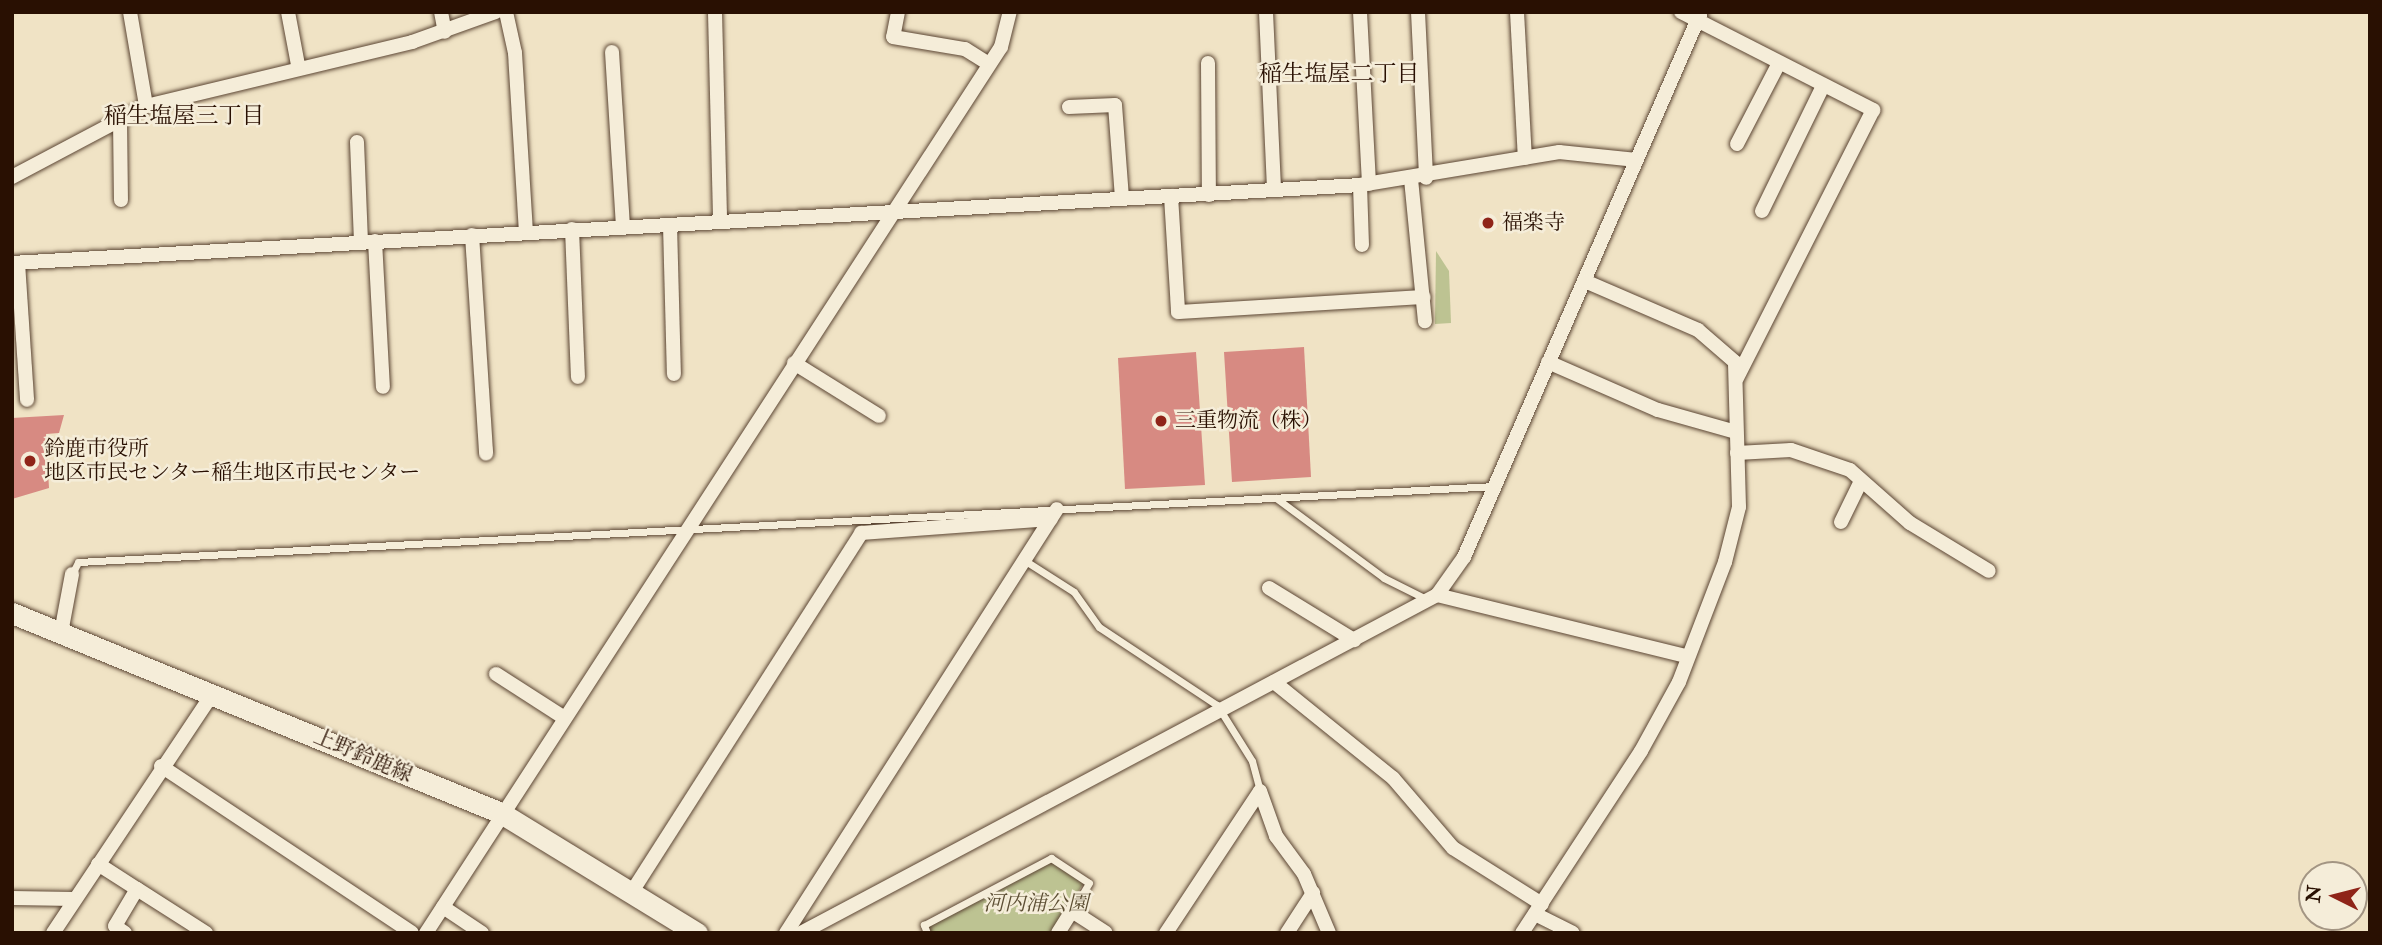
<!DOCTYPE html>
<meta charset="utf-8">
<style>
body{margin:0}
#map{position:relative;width:2382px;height:945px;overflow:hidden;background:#f0e3c5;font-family:"IM FELL Double Pica","Noto Serif JP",serif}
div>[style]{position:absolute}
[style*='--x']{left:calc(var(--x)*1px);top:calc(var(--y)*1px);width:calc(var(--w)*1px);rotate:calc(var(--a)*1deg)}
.green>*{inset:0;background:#bdc392}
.building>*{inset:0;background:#d78a82}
.roads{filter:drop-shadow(0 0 2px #5b4533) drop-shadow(0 0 2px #5b4533)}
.lane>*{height:7px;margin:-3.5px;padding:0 3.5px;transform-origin:3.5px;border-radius:3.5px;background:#f5edd9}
.street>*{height:14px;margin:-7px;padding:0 7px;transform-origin:7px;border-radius:7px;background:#f5edd9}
.secondary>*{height:21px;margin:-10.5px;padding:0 10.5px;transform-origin:10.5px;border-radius:10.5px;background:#f5edd9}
.dots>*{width:19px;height:19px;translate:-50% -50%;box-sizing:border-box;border:4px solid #f5edd9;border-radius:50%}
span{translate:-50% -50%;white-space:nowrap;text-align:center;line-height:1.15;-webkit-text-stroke:5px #f5edd9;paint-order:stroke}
.poi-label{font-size:21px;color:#291002}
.left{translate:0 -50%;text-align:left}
.street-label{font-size:21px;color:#291002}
.park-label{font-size:21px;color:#5d4f34;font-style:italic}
.neighbourhood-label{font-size:23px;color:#291002}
.frame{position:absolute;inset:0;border:14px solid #291002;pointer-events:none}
.north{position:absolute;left:2298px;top:861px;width:70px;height:70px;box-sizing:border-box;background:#f5edd9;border:2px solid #a39583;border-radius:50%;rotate:276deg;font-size:19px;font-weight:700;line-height:28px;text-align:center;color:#291002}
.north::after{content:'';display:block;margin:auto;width:24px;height:32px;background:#8f2418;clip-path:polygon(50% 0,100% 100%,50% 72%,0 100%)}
</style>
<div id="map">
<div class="green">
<div style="clip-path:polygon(1436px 251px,1449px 271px,1451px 323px,1435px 324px)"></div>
<div style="clip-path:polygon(1051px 862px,1083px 884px,1051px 933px,930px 933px,928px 925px)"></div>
</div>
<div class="building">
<div style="clip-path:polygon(1304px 347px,1311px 477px,1232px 482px,1224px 352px)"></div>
<div style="clip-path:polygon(1196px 352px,1205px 485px,1125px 489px,1118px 358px)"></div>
<div style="clip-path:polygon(64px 415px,59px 433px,46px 434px,49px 488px,12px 499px,12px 418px)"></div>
</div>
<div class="roads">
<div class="lane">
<div style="--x:1276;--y:498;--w:134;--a:36.5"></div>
<div style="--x:1384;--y:578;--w:49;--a:26.6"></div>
<div style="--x:1024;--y:560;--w:59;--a:32.6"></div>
<div style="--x:1074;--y:592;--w:43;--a:54.5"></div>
<div style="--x:1099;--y:627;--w:141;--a:33.5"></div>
<div style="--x:1217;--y:705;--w:66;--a:58"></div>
<div style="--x:1252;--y:761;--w:31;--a:75"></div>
<div style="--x:72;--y:574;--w:13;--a:-63"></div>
<div style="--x:78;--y:562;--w:1418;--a:-3.07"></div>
<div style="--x:927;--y:933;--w:9;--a:-111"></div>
<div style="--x:924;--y:925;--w:144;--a:-27.8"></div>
<div style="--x:1051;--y:858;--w:45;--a:33.3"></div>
<div style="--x:1089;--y:883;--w:33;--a:121"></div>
</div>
<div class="street">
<div style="--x:130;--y:12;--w:95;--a:80.3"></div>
<div style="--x:288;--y:12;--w:54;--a:79.3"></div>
<div style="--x:441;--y:12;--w:20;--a:79"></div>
<div style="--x:506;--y:12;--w:42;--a:77.6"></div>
<div style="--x:515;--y:53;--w:179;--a:86.5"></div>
<div style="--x:715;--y:12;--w:209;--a:88.6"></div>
<div style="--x:898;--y:12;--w:25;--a:101"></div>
<div style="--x:893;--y:37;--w:73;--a:9.5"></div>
<div style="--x:965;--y:49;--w:28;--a:32"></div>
<div style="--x:1266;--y:12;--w:178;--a:87.4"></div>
<div style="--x:1360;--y:12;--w:172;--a:87"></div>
<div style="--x:1418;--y:12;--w:166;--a:87.2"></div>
<div style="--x:1517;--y:12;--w:146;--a:86.9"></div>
<div style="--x:1681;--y:12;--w:216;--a:27"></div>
<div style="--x:1873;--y:110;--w:301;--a:116.9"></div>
<div style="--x:612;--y:52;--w:174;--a:86.4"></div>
<div style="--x:1208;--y:63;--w:132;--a:89.6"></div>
<div style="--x:1069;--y:107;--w:46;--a:-2.5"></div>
<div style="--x:1115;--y:105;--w:93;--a:85.7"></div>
<div style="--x:120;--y:120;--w:80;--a:89.3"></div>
<div style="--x:357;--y:142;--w:100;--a:87.7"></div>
<div style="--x:1737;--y:144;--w:91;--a:-62.6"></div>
<div style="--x:12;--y:177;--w:152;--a:-27.9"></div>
<div style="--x:146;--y:106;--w:274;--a:-13.5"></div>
<div style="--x:412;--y:42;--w:89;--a:-19.7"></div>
<div style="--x:1411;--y:179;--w:143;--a:84.4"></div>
<div style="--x:1360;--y:185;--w:60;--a:88.1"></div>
<div style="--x:1171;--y:196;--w:116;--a:86.5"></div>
<div style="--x:1178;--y:312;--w:246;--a:-3.5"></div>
<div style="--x:1762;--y:211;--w:139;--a:-64"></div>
<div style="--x:670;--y:225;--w:149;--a:88.5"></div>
<div style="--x:572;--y:229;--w:148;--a:87.7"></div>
<div style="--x:472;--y:235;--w:219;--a:86.3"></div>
<div style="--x:375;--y:241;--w:146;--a:86.9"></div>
<div style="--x:12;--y:263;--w:1350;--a:-3.31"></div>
<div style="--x:1360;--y:185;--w:202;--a:-9.4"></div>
<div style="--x:1559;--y:152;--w:78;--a:5.9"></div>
<div style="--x:18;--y:263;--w:137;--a:86.2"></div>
<div style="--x:1548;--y:362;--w:120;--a:23.6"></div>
<div style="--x:1658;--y:410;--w:81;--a:15.8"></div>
<div style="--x:794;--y:363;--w:100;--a:31.9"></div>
<div style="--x:1737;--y:453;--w:54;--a:-3.2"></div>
<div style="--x:1791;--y:450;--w:62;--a:18.7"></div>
<div style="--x:1850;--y:470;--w:80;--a:41.5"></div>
<div style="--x:1910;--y:523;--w:92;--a:31.3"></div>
<div style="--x:1841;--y:522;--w:43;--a:-64"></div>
<div style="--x:1269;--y:588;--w:100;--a:31.5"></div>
<div style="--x:1437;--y:595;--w:255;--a:13.8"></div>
<div style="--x:61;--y:633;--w:60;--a:-79.4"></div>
<div style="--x:496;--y:674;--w:80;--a:32.7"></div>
<div style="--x:1274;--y:682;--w:153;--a:38.9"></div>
<div style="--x:1393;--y:778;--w:92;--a:49.4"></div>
<div style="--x:1453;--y:848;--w:105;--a:32.2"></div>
<div style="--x:161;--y:766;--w:301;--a:33.6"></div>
<div style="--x:1260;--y:791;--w:48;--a:70.4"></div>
<div style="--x:1276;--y:836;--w:47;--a:53.6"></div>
<div style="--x:1304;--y:874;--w:64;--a:67"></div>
<div style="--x:98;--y:864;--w:46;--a:32.7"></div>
<div style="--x:633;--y:890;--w:424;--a:-57.4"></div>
<div style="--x:861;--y:533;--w:190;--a:-4.2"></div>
<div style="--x:12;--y:898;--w:62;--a:0.9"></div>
<div style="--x:443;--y:907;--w:47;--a:33.7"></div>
<div style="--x:1535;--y:914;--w:42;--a:26.6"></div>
<div style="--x:53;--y:933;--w:288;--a:-56.3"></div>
<div style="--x:125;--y:933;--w:12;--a:-145"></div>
<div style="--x:115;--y:926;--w:43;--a:-59.3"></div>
<div style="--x:137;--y:889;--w:82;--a:32.5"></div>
<div style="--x:426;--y:933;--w:1056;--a:-57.02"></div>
<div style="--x:1001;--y:47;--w:36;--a:-76"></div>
<div style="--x:786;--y:933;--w:503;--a:-57.42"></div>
<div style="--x:801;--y:933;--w:720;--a:-27.99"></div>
<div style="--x:1437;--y:595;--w:47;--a:-54.6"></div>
<div style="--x:1464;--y:557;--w:594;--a:-66.5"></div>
<div style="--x:1058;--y:933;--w:26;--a:-58"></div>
<div style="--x:1072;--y:911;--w:40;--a:32.9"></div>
<div style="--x:1166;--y:933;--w:170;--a:-56.5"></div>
<div style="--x:1287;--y:933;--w:48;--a:-57"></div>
<div style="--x:1522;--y:933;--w:217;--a:-56.8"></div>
<div style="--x:1641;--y:751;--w:79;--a:-61.2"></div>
<div style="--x:1679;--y:682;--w:129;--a:-69"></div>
<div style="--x:1725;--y:562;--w:57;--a:-75.7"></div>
<div style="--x:1739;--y:507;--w:145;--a:-91.6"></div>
<div style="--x:1735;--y:362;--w:49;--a:-139.1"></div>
<div style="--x:1698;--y:330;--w:123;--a:-156.6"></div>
</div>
<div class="secondary">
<div style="--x:12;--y:613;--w:528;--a:22.24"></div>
<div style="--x:501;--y:813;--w:230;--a:31.5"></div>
</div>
</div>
<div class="dots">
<div style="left:1488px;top:223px;background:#8f2418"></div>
<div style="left:1161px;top:421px;background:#8f2418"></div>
<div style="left:30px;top:461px;background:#8f2418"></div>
</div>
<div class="poi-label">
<span class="left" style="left:1502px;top:223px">福楽寺</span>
<span class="left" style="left:1175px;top:421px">三重物流（株）</span>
<span class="left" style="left:44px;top:461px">鈴鹿市役所<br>地区市民センター稲生地区市民センター</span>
</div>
<div class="street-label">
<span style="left:363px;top:756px;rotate:23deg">上野鈴鹿線</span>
</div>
<div class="park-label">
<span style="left:1036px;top:904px">河内浦公園</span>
</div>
<div class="neighbourhood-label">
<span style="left:1339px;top:74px">稲生塩屋二丁目</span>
<span style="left:184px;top:116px">稲生塩屋三丁目</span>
</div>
<div class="frame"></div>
<div class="north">N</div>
</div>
